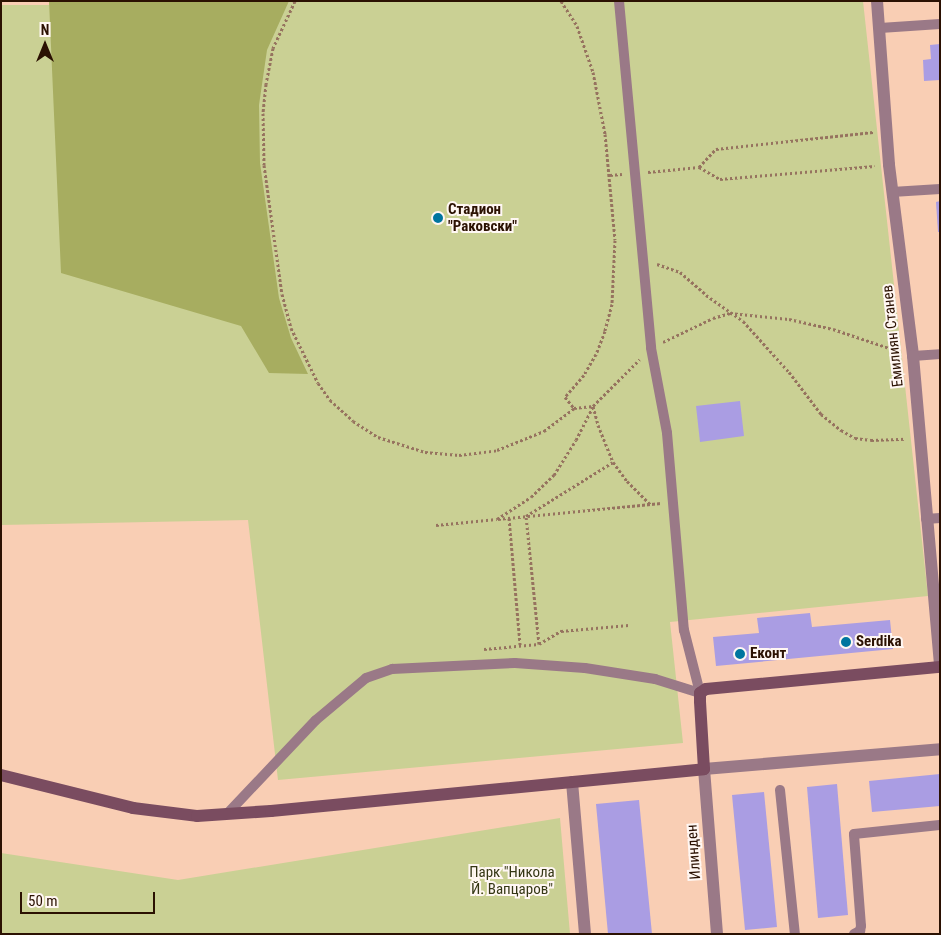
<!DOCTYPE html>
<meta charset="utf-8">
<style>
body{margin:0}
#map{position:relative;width:941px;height:935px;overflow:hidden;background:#f9ceb4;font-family:"Roboto Condensed",sans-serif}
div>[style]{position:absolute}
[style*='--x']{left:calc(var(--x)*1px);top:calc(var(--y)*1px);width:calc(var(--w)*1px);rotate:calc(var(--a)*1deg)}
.green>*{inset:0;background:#cad094}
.forest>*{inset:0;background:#a7ad60}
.building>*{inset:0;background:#aa9de3}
.path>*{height:3px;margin-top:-1.5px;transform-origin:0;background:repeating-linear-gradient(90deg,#96735f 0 2.5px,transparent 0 5px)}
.lane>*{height:10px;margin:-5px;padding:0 5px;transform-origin:5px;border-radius:5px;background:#9a7987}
.street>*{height:12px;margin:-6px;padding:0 6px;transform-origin:6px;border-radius:6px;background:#9a7987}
.secondary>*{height:12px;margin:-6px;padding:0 6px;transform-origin:6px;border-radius:6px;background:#7a4c60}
.dots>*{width:14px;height:14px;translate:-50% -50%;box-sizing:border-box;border:2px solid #fff7f3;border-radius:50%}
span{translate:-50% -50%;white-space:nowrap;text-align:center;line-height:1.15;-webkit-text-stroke:4px #fff7f3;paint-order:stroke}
.poi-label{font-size:15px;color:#2b1102;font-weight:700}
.left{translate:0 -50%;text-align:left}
.street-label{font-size:15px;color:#2b1102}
.park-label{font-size:15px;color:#353715}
.frame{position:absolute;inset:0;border:2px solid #2b1102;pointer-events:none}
.north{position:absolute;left:20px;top:20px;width:50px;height:50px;-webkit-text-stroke:4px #fff7f3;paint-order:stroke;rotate:0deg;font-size:14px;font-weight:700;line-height:20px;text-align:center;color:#2b1102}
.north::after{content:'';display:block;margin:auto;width:18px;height:22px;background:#2b1102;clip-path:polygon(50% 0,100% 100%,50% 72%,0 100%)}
.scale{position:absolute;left:20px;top:892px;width:135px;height:22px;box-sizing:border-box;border:2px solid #2b1102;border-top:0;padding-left:6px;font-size:15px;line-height:18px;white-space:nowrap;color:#2b1102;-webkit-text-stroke:4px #fff7f3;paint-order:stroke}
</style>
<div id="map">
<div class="green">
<div style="clip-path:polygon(49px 1px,863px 1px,928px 596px,670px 622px,683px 743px,278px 780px,248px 520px,1px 525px,1px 5px,49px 5px)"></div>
<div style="clip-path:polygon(560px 818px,570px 934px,1px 934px,1px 853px,178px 880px)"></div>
</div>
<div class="forest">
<div style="clip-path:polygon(49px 1px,289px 1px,267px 50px,259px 105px,260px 163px,279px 298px,291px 338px,308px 374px,269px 373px,241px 326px,61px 273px)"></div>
</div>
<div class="building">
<div style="clip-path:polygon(940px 44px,940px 80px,924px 81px,923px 60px,931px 59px,930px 45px)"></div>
<div style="clip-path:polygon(940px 201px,940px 232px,938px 232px,936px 202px)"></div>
<div style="clip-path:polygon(740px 401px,744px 436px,700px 442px,696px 406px)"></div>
<div style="clip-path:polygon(810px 613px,812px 627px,890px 620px,893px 649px,716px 666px,713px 637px,759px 633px,757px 618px)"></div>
<div style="clip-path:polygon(940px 774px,940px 806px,872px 812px,869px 781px)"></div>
<div style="clip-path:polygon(837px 784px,848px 915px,818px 918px,807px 787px)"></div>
<div style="clip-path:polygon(764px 792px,777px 927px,745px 930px,732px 795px)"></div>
<div style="clip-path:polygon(639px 800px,652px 934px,608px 934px,596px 804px)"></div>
</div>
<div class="path">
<div style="--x:295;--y:1;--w:52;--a:115.1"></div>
<div style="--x:273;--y:48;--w:37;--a:101"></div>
<div style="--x:266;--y:84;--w:29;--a:96"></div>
<div style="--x:263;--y:113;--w:52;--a:88.9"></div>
<div style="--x:264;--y:165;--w:130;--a:82.1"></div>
<div style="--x:282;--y:294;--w:35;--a:75"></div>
<div style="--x:291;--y:328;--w:61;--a:63.9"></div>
<div style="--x:318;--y:383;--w:21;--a:55"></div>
<div style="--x:330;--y:400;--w:31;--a:42"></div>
<div style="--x:353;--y:421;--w:30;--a:33"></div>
<div style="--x:378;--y:437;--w:49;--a:17.7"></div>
<div style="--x:425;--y:452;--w:34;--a:5"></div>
<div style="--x:459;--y:455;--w:38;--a:-7"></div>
<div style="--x:497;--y:450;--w:51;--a:-22"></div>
<div style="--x:544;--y:431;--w:38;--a:-37"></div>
<div style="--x:574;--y:408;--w:19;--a:-6"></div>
<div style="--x:593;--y:406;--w:20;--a:75"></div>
<div style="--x:598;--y:425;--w:40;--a:68"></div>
<div style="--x:613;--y:462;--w:24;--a:54"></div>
<div style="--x:627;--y:481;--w:33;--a:45"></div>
<div style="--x:561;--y:1;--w:30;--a:57"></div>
<div style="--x:577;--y:26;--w:49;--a:70.8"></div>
<div style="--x:593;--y:72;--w:63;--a:79"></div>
<div style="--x:605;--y:134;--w:106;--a:84.6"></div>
<div style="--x:615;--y:240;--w:64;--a:92.7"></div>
<div style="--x:612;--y:304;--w:28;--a:105"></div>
<div style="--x:605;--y:331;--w:25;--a:111"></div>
<div style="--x:596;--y:354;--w:24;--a:120"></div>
<div style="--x:584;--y:375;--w:29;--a:131"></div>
<div style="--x:565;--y:397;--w:14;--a:51"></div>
<div style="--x:699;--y:167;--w:24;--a:30"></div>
<div style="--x:720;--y:179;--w:155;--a:-4.8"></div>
<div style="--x:648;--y:172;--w:51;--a:-5.6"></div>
<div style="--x:699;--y:167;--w:25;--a:-47"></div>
<div style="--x:716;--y:149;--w:158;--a:-6.2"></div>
<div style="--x:610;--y:175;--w:12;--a:-5"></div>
<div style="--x:657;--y:264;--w:24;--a:19"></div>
<div style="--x:680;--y:272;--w:35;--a:41"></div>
<div style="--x:706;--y:295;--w:45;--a:35.1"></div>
<div style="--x:743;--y:321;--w:69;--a:48"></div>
<div style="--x:789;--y:372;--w:53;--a:52.7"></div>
<div style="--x:821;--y:414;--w:26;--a:39"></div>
<div style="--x:841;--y:430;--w:16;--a:30"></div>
<div style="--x:855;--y:438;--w:16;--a:7"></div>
<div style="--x:871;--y:440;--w:35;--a:-2"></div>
<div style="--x:663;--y:342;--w:55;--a:-25.6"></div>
<div style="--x:713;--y:318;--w:18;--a:-16"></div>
<div style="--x:730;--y:313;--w:59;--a:5.8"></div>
<div style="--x:789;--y:319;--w:45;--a:12.8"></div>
<div style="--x:833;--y:329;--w:69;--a:18.7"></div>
<div style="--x:509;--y:518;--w:127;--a:85"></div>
<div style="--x:498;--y:519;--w:164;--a:-5.6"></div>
<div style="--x:436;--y:525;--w:61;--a:-5.6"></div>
<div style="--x:497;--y:519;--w:40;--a:-32.9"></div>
<div style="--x:531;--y:497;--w:32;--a:-44"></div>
<div style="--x:554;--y:475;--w:41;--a:-57.8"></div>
<div style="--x:576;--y:440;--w:38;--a:-63"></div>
<div style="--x:593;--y:406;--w:66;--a:-45"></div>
<div style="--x:539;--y:644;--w:129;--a:-95.8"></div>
<div style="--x:526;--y:516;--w:102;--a:-31.8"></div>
<div style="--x:484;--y:649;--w:55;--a:-5.2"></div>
<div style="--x:539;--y:644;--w:26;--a:-31"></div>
<div style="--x:561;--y:631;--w:68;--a:-5"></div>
</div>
<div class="lane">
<div style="--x:619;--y:1;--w:348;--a:84.7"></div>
<div style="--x:651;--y:348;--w:86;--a:79.3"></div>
<div style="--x:667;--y:433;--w:198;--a:85.1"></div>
<div style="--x:684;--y:630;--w:65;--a:75.7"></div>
<div style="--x:880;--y:28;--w:60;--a:-3.8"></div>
<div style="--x:892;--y:192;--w:48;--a:-3.6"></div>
<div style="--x:913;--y:356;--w:27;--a:-4"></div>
<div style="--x:926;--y:519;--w:14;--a:-4"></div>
<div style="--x:780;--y:790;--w:145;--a:84.1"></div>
<div style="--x:227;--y:814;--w:129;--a:-46.6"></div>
<div style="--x:316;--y:720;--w:65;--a:-40"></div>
<div style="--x:366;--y:678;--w:28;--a:-19"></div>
<div style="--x:392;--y:669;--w:123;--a:-2.8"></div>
<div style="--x:515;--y:663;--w:70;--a:4.1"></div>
<div style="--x:585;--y:668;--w:71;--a:8.9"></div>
<div style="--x:655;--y:679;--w:47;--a:17.3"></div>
<div style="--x:854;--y:934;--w:7;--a:-27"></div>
<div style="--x:860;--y:931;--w:5;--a:-79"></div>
<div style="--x:861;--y:926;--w:92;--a:-94.4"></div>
<div style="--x:854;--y:834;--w:86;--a:-6"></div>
</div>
<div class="street">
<div style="--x:877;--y:1;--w:164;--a:85.8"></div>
<div style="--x:889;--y:165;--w:193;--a:82.8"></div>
<div style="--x:913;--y:356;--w:312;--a:85"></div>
<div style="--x:572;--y:782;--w:153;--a:85.1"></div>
<div style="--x:717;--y:934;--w:166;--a:-94.5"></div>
<div style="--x:704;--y:769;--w:237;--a:-4.8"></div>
</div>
<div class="secondary">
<div style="--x:1;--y:775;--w:136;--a:14"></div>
<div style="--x:133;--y:808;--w:64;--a:7.1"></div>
<div style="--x:197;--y:816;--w:74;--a:-3.9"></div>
<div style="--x:271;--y:811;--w:435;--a:-5.5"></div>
<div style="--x:704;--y:769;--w:68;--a:-93.4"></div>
<div style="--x:700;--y:701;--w:8;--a:-90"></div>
<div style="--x:700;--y:693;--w:7;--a:-34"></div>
<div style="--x:706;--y:689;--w:235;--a:-5.4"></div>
</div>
<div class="dots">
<div style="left:438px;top:218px;background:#00759f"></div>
<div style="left:846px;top:642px;background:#00759f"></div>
<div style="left:740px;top:654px;background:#00759f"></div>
</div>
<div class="poi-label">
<span class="left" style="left:448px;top:218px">Стадион<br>"Раковски"</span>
<span class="left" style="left:856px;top:642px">Serdika</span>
<span class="left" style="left:750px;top:654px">Еконт</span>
</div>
<div class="street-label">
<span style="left:893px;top:336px;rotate:-96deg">Емилиян Станев</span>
<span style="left:694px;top:852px;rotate:-94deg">Илинден</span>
</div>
<div class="park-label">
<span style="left:512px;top:881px">Парк "Никола<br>Й. Вапцаров"</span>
</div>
<div class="frame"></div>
<div class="north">N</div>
<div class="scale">50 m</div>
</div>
